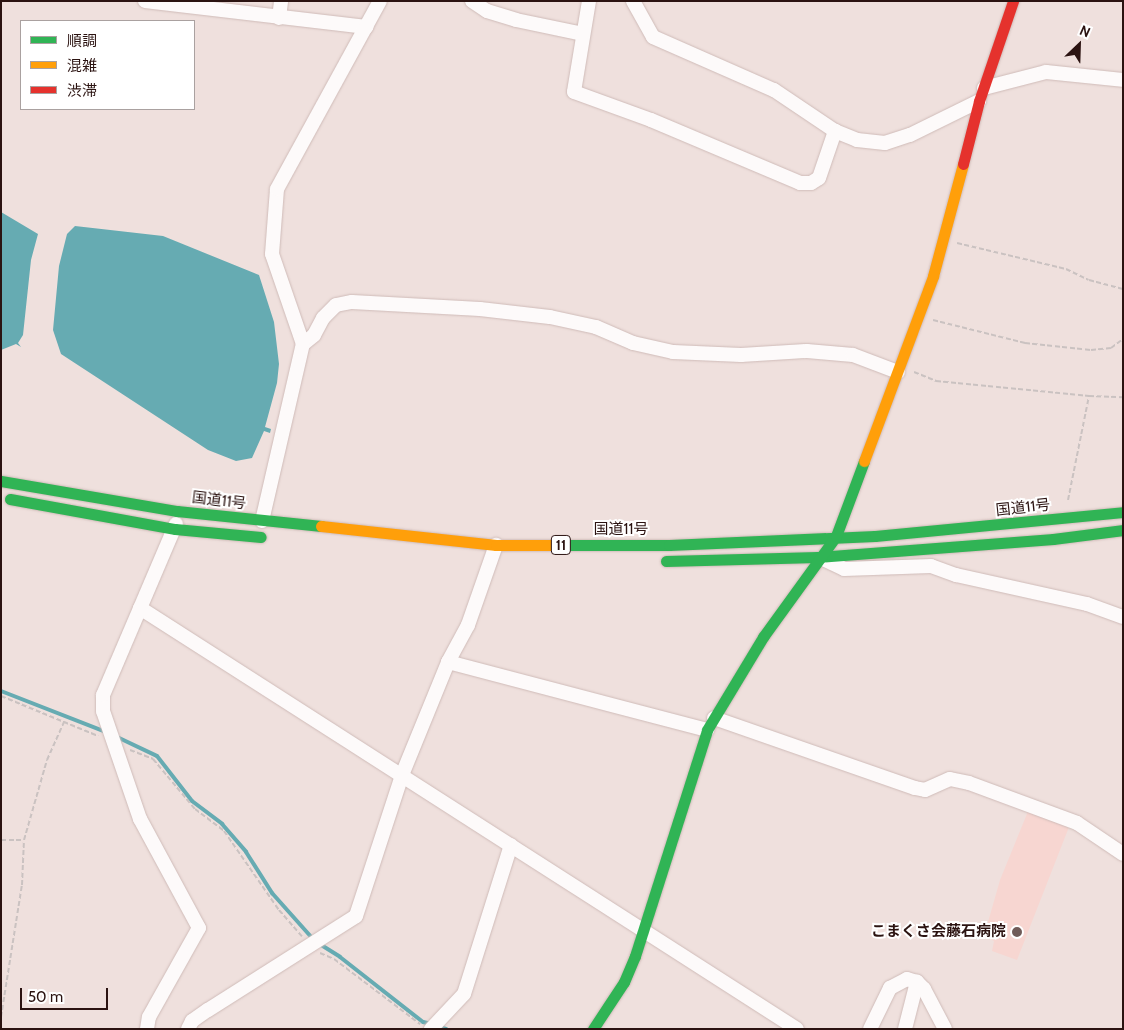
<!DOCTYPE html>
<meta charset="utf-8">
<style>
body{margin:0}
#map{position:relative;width:1124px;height:1030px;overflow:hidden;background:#efe0dd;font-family:Cabin,"Noto Sans JP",sans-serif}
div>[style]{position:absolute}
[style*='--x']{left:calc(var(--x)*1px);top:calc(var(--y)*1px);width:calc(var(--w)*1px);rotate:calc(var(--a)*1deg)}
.built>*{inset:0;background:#f7d6d1}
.water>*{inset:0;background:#66abb2}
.stream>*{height:4px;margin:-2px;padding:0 2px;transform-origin:2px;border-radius:2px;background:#66abb2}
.path>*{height:2px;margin-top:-1px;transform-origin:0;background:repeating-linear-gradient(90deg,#cac2c1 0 5px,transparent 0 7.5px)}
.roads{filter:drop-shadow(0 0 1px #cfbbb8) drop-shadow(0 0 1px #cfbbb8)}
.street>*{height:14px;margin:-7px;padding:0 7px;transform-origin:7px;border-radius:7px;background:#fdfafa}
.fast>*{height:11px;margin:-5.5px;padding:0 5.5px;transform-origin:5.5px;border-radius:5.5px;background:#30b455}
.slow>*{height:11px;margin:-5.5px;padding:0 5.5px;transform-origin:5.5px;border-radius:5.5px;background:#ff9f0a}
.jam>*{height:11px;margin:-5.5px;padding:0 5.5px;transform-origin:5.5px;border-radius:5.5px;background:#e5322d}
.dots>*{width:14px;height:14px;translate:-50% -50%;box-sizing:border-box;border:2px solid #fff;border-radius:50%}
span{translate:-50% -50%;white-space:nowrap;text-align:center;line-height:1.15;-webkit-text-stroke:4px #fff;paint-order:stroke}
.shield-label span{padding:1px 4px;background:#fff;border:1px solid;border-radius:4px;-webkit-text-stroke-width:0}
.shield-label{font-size:14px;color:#2b1311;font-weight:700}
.street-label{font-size:15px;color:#2b1311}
.poi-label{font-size:15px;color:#2b1311;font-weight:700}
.right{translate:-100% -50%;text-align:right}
.frame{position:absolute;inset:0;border:2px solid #2b1311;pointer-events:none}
.legend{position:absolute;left:20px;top:20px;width:175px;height:90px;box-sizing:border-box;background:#fff;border:1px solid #aaa1a0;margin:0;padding:6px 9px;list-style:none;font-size:15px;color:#2b1311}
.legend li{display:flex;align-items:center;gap:10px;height:25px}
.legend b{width:25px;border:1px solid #aaa1a0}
.north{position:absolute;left:1054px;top:20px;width:50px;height:50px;-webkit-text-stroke:4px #fff;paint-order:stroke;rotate:24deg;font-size:14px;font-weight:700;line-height:20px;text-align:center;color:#2b1311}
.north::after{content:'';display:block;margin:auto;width:18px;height:22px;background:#2b1311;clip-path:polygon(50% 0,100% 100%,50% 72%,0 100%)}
.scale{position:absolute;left:20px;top:988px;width:88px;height:22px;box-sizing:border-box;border:2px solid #2b1311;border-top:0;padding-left:6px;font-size:15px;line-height:18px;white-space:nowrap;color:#2b1311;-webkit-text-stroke:4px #fff;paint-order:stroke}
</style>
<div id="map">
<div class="built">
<div style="clip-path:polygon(1029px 809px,1069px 827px,1017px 960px,992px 951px,994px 941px,984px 936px,1000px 880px)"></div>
</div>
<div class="water">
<div style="clip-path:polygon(1px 212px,38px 234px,31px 260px,23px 335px,18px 343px,21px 347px,16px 344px,1px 350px)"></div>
<div style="clip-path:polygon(75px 226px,163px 236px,259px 275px,274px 322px,279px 364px,277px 383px,265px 427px,271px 429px,270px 433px,264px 431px,252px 458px,236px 461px,208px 450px,61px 354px,53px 330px,59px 266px,67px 234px)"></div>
</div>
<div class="stream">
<div style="--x:1;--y:691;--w:113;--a:21.3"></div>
<div style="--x:117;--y:737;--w:44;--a:25.4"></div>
<div style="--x:157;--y:756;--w:57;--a:52.1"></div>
<div style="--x:192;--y:801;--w:38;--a:37"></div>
<div style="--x:222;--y:824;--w:37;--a:49"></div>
<div style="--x:246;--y:852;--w:49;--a:57.6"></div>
<div style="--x:272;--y:893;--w:62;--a:48.3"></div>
<div style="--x:318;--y:943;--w:26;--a:32"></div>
<div style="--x:340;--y:957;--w:105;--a:38.1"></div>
<div style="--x:423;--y:1022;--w:9;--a:13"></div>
<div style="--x:438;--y:1026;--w:9;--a:21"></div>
</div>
<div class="path">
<div style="--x:957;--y:243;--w:112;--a:13.4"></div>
<div style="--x:1066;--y:269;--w:25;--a:26"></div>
<div style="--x:1089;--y:280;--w:35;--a:15"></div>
<div style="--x:933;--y:320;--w:95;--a:14"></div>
<div style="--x:1025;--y:343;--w:66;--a:6.1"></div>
<div style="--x:1091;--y:350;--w:20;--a:-6"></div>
<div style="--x:1111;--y:348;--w:15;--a:-37"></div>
<div style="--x:914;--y:372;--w:24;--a:22"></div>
<div style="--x:936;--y:381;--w:154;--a:5.6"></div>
<div style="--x:1068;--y:500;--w:106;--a:-78.6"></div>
<div style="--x:1089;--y:396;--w:34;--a:2"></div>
<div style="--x:1;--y:696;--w:105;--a:22.4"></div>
<div style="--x:130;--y:750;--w:25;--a:21"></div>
<div style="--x:153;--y:759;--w:65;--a:50"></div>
<div style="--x:195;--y:809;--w:36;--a:37"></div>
<div style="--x:224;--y:831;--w:96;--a:55.2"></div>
<div style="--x:279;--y:910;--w:35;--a:49"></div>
<div style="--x:1;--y:840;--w:23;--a:0"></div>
<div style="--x:320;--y:953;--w:15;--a:23"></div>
<div style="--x:334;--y:959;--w:108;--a:37.1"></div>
<div style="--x:1;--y:1017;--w:134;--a:-81"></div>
<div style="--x:22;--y:885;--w:45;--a:-87.5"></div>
<div style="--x:24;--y:840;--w:83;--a:-74"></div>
<div style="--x:47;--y:760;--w:42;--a:-65.9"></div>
</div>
<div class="roads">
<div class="street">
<div style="--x:145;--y:1;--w:223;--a:6.7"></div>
<div style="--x:472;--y:1;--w:18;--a:34"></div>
<div style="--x:487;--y:11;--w:30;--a:17"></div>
<div style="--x:516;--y:20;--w:68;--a:11.8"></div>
<div style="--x:589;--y:1;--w:92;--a:99.4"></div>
<div style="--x:574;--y:92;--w:82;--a:20"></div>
<div style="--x:651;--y:120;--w:162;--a:22.9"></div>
<div style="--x:800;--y:183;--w:11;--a:0"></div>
<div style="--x:811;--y:183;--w:9;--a:-32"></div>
<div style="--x:819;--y:178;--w:50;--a:-71.2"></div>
<div style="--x:633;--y:1;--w:41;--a:60.9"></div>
<div style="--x:653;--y:37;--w:132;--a:23.7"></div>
<div style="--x:774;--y:90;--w:73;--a:33.9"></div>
<div style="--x:835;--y:131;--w:24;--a:22"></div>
<div style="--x:857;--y:140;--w:28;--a:6"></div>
<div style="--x:885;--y:143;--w:26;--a:-18"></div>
<div style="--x:910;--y:135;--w:77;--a:-26.2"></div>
<div style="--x:279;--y:18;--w:17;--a:-83"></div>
<div style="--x:984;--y:88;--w:64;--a:-14.5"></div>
<div style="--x:1046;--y:72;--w:77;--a:5.9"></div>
<div style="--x:303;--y:344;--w:14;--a:-39"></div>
<div style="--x:314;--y:335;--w:19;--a:-62"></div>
<div style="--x:323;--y:318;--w:18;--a:-45"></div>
<div style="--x:336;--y:305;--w:16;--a:-11"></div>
<div style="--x:352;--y:302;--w:128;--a:3.1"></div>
<div style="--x:480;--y:309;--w:70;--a:6.5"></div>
<div style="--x:550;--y:317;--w:47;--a:12.3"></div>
<div style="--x:596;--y:327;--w:40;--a:23.4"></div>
<div style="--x:633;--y:343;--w:41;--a:12.7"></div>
<div style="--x:673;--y:352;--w:68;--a:2.5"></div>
<div style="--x:741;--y:355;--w:66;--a:-3.5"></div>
<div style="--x:807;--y:351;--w:46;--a:5"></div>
<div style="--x:853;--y:355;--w:48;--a:20.7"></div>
<div style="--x:262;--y:521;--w:182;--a:-77"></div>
<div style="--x:303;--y:344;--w:95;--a:-109"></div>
<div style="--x:272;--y:254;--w:65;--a:-85.6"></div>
<div style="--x:277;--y:189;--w:214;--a:-61.3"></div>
<div style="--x:825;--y:560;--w:21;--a:25"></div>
<div style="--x:844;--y:569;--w:87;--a:-2"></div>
<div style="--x:931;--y:566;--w:27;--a:20"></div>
<div style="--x:956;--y:575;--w:134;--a:12.5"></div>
<div style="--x:1087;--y:604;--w:38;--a:20"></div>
<div style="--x:140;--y:608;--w:780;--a:32.65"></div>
<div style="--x:448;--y:662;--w:268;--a:14.7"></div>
<div style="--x:714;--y:718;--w:213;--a:19.2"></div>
<div style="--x:915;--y:788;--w:10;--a:11"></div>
<div style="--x:925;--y:790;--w:27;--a:-24"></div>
<div style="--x:950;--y:779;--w:19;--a:12"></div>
<div style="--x:969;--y:783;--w:115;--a:20.3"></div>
<div style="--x:1077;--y:823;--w:55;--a:34"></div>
<div style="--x:147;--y:1029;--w:12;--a:-81"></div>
<div style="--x:149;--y:1017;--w:102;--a:-60.7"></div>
<div style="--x:199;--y:928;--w:124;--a:-118.4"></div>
<div style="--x:140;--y:819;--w:114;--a:-108.9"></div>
<div style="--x:103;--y:711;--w:16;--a:-90"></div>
<div style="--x:103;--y:695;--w:186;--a:-66.9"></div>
<div style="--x:188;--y:1029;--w:9;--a:-63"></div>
<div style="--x:192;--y:1021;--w:19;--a:-35"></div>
<div style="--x:208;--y:1010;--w:175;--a:-32.4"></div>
<div style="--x:356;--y:916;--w:148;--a:-71.9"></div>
<div style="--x:402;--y:775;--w:122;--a:-67.8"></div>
<div style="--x:448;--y:662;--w:42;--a:-61.6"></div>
<div style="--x:468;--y:625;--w:85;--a:-70.7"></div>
<div style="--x:431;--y:1029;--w:48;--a:-46.7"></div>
<div style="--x:464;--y:994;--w:156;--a:-72.5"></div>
<div style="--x:870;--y:1029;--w:46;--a:-64"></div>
<div style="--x:890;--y:988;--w:19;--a:-28"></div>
<div style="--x:907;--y:979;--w:10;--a:17"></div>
<div style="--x:917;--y:982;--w:10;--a:45"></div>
<div style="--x:924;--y:989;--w:45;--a:62.3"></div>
<div style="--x:905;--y:1029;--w:49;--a:-75.7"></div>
</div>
<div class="fast">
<div style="--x:1;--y:481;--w:179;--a:9.7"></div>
<div style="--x:177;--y:511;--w:145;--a:5.9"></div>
<div style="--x:10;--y:499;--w:168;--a:10.3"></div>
<div style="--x:175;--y:529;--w:86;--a:5.3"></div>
<div style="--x:554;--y:545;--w:115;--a:0"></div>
<div style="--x:669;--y:545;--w:206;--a:-2.5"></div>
<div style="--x:875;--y:536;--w:249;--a:-5.5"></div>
<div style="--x:666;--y:561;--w:152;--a:-1.5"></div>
<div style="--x:818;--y:557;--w:236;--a:-4.4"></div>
<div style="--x:1053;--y:539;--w:71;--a:-7.3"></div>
<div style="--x:593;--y:1029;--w:56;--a:-56.6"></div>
<div style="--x:624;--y:982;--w:28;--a:-67"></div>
<div style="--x:635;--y:956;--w:237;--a:-72.3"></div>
<div style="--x:707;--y:730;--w:109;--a:-58.9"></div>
<div style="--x:763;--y:637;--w:125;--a:-54.1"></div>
<div style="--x:836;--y:536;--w:80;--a:-69.5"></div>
</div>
<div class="slow">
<div style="--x:864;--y:461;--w:197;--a:-69.5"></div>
<div style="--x:933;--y:276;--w:116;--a:-75"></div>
<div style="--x:321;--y:526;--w:176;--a:6.2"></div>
<div style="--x:496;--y:545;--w:58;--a:0"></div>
</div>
<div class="jam">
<div style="--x:963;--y:164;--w:65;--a:-75.7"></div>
<div style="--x:979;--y:101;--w:106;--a:-71.2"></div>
</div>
</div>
<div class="dots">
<div style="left:1017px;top:932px;background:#705b58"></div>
</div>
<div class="shield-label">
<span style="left:561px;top:545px">11</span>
</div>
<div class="street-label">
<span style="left:219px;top:501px;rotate:7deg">国道11号</span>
<span style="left:1023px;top:508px;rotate:-6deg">国道11号</span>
<span style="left:621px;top:530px">国道11号</span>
</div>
<div class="poi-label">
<span class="right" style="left:1006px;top:932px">こまくさ会藤石病院</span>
</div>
<div class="frame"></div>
<ul class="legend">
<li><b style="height:6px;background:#30b455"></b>順調</li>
<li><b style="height:6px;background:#ff9f0a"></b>混雑</li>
<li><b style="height:6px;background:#e5322d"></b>渋滞</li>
</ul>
<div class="north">N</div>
<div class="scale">50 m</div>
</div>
